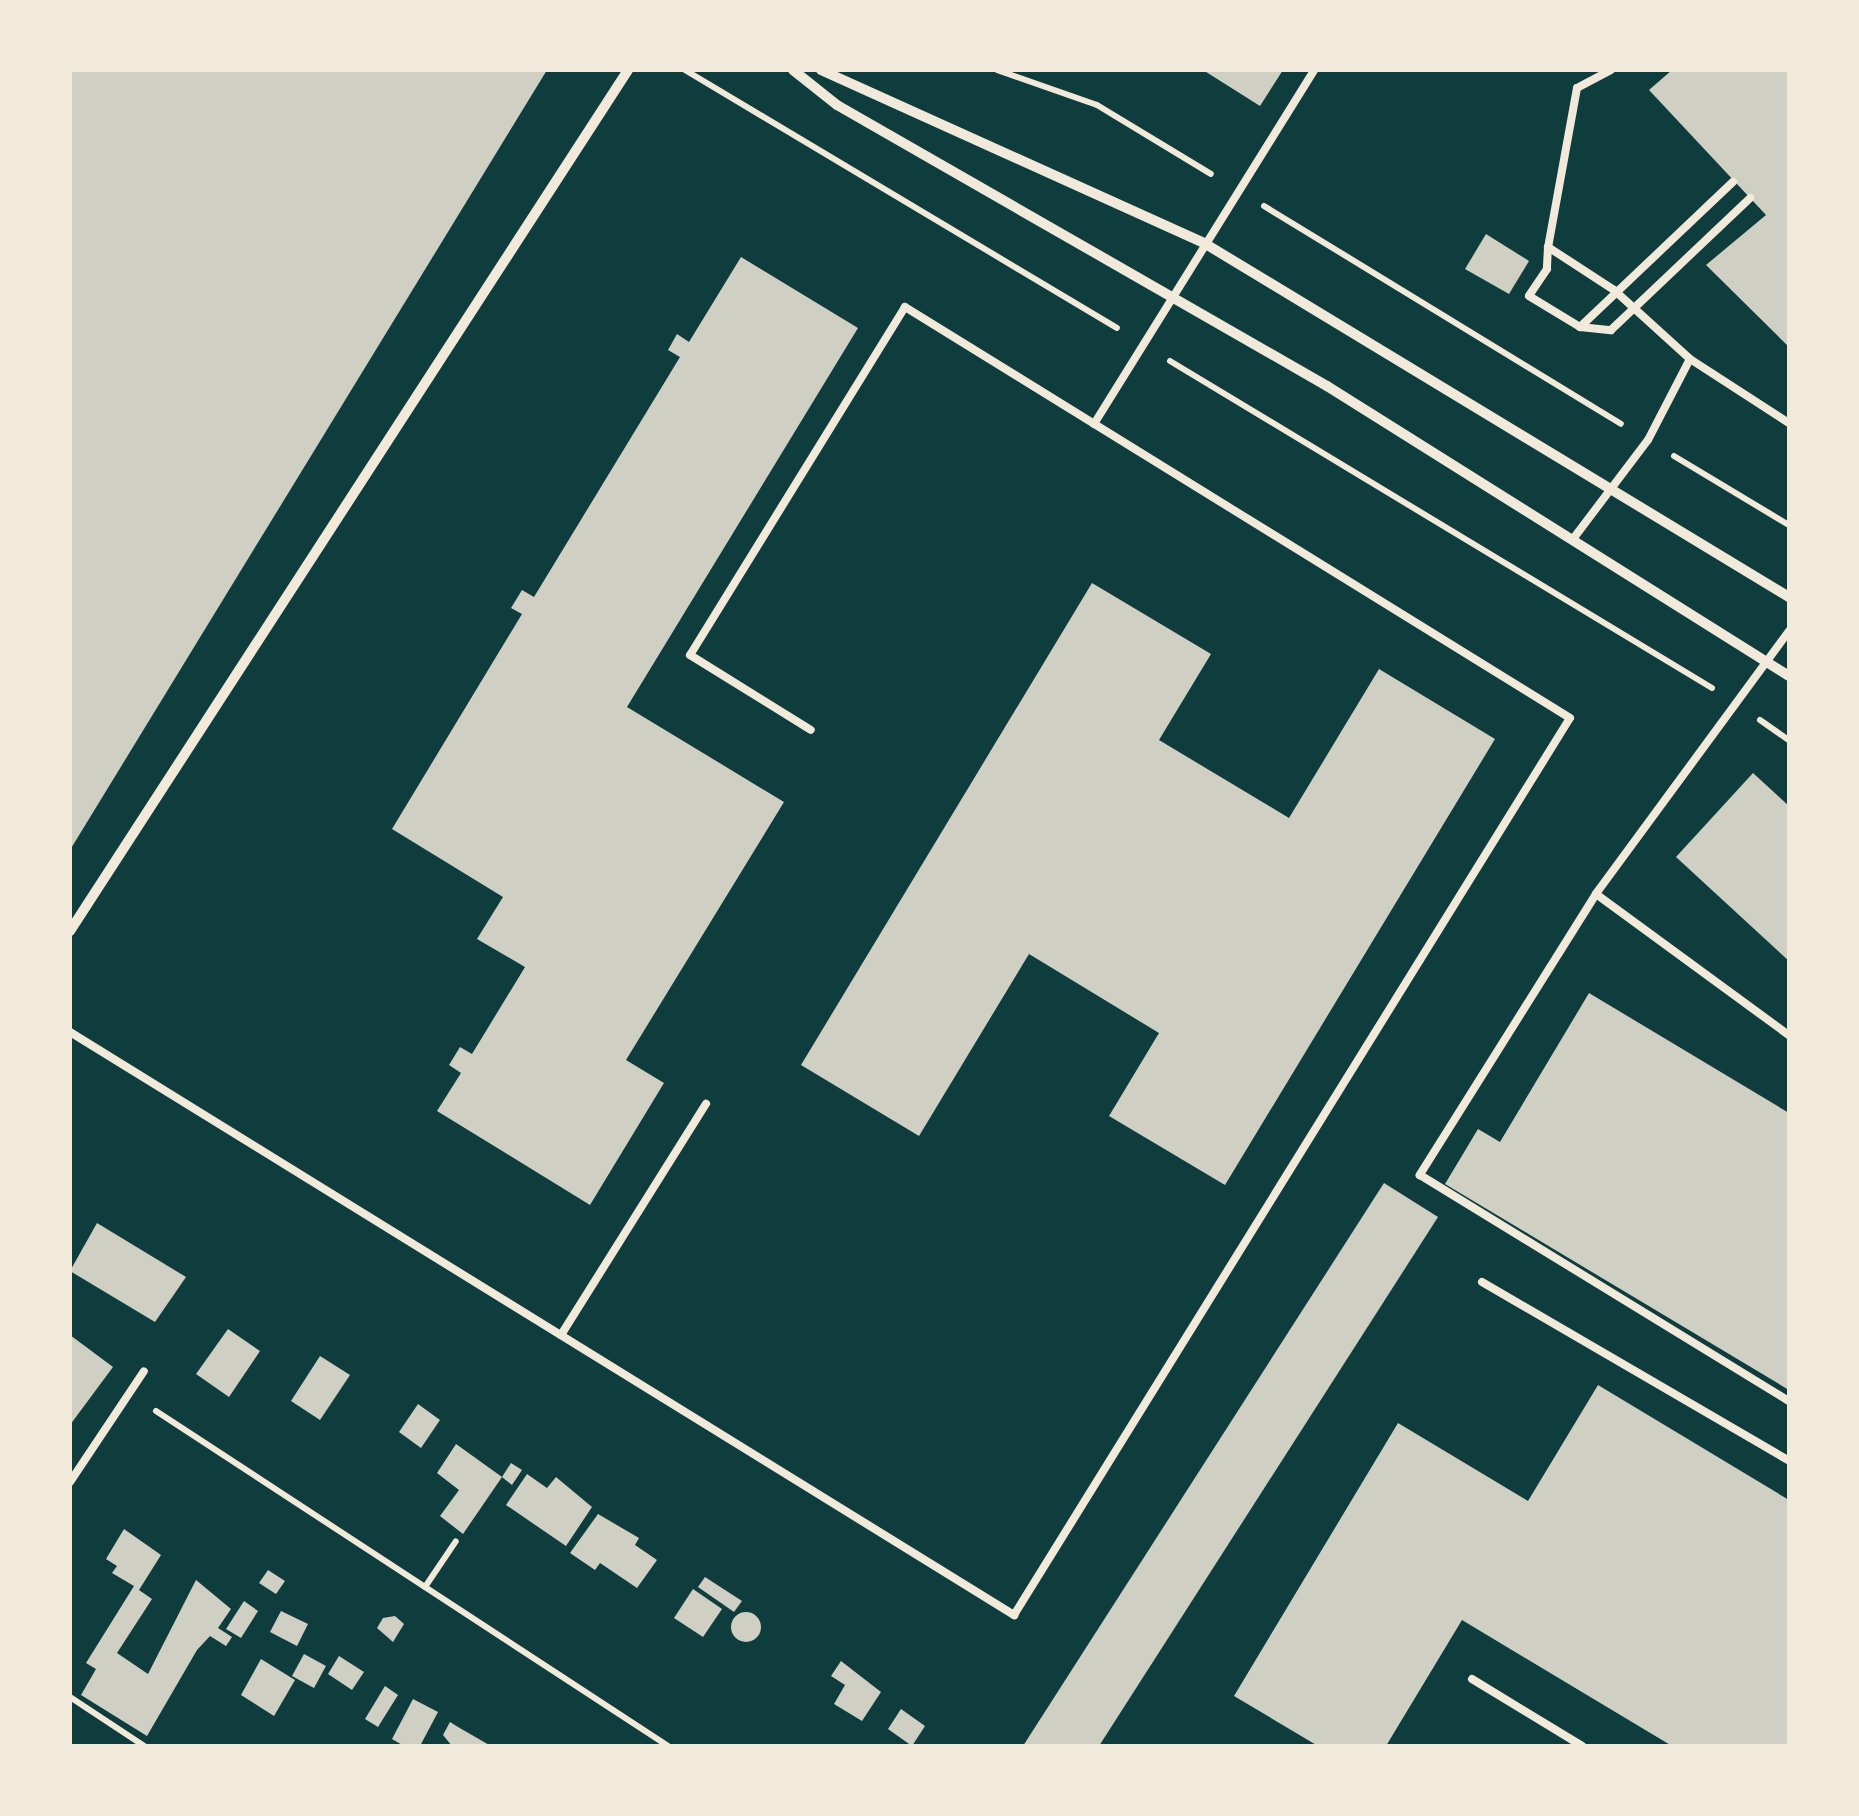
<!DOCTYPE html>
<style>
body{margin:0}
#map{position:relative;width:1859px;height:1816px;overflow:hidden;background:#0f3d3e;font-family:"Varela Round",sans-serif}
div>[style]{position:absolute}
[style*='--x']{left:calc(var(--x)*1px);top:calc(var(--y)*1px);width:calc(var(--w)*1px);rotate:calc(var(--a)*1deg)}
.building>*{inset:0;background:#cfcfc3}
.round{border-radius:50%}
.path>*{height:6px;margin:-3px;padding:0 3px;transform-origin:3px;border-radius:3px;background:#f1e9da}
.service>*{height:8px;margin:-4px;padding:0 4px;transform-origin:4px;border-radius:4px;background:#f1e9da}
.minor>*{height:10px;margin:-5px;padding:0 5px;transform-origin:5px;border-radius:5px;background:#f1e9da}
span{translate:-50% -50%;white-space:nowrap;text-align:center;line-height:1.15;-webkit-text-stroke:8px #f1e9da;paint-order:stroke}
.frame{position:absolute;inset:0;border:72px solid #f1e9da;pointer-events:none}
</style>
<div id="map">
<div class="building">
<div style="clip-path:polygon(70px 70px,547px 70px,70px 850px)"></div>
<div style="clip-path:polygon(1203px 70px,1283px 70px,1260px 106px)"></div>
<div style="clip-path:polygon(1672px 70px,1789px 70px,1789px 347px,1706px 265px,1766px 215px,1649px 90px)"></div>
<div style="clip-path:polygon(1486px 234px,1529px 261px,1509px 294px,1465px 269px)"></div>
<div style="clip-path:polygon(741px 257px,858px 328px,627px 707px,784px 802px,626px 1060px,664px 1083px,590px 1205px,437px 1111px,461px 1073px,449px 1065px,460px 1047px,472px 1054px,525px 967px,477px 939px,503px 897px,392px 829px,522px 614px,511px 608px,522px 590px,534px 597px,680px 357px,668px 350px,677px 334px,689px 342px)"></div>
<div style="clip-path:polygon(1092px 583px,1211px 654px,1159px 740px,1289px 818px,1379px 669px,1495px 739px,1225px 1185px,1109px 1116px,1159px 1033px,1029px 954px,919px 1136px,801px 1065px)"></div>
<div style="clip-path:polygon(1753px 773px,1789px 806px,1789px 961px,1676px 857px)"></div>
<div style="clip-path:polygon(1589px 993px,1789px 1113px,1789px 1390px,1445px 1184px,1478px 1129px,1500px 1142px)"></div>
<div style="clip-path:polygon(1384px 1183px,1438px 1217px,1099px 1746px,1023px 1746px)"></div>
<div style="clip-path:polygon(97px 1223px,186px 1277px,155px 1322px,70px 1271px)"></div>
<div style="clip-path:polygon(228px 1329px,260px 1351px,229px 1397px,196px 1374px)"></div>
<div style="clip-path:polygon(70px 1335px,113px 1367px,70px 1425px)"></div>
<div style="clip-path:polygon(320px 1356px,350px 1375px,320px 1420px,291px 1401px)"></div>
<div style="clip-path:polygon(1598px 1385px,1789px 1500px,1789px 1746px,1672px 1746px,1462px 1620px,1386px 1746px,1318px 1746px,1234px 1696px,1398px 1423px,1528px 1501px)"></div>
<div style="clip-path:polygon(418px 1404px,440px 1420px,421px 1448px,399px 1432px)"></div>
<div style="clip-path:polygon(456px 1444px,502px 1477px,463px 1534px,440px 1516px,459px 1490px,437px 1473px)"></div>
<div style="clip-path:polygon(511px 1463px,522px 1470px,512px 1485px,502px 1477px)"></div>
<div style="clip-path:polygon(527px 1474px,547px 1488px,556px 1477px,592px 1507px,566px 1546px,506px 1505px)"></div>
<div style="clip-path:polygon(598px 1514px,639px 1538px,635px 1545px,657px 1560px,637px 1588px,600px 1563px,595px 1570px,570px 1553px)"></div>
<div style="clip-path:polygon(124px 1529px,161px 1555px,139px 1590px,152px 1599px,117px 1653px,148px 1674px,196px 1580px,231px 1609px,218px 1628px,232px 1637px,226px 1646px,210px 1636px,197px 1650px,147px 1736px,81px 1695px,96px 1669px,86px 1663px,134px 1586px,112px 1573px,117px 1566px,106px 1559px)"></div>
<div style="clip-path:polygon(268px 1570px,285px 1581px,276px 1594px,259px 1583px)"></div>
<div style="clip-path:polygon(705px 1577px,742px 1601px,734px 1612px,698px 1587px)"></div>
<div style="clip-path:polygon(693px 1589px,722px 1609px,703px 1637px,674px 1618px)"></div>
<div style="clip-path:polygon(244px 1601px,258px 1611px,241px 1638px,226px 1629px)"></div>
<div style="clip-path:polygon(281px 1611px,308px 1624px,297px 1646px,270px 1632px)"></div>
<div class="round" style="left:731px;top:1612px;width:30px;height:30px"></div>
<div style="clip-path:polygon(395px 1616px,404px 1624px,393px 1642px,377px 1628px,383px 1618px)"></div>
<div style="clip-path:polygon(304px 1654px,326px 1666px,314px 1688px,292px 1676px)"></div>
<div style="clip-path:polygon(339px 1656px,364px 1672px,352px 1690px,328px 1674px)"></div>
<div style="clip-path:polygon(261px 1659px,295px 1680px,274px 1716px,241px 1695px)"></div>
<div style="clip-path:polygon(841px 1661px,881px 1692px,862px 1721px,834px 1704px,845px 1685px,831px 1676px)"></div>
<div style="clip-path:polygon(385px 1686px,398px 1695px,378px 1727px,365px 1719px)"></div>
<div style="clip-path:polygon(413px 1699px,438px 1712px,420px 1746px,404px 1746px,392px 1739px)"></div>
<div style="clip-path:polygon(901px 1709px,925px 1726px,912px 1746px,888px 1729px)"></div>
<div style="clip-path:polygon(450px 1722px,458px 1727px,491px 1746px,452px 1746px,443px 1735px)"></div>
</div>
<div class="path">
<div style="--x:685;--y:70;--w:503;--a:30.85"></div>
<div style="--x:997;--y:70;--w:106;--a:19.3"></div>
<div style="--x:1097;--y:105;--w:133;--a:31.2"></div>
<div style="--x:1264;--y:206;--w:418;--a:31.4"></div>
<div style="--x:1170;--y:361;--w:633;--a:31.1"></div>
<div style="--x:1674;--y:456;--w:134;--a:31"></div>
<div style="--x:1760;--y:720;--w:35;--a:35"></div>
<div style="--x:156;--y:1411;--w:612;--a:33.2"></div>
<div style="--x:425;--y:1587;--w:55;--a:-56"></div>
<div style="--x:70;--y:1697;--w:89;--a:33.5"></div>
</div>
<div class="service">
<div style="--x:1611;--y:70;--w:38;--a:152"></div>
<div style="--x:1577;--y:88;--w:162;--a:100.3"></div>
<div style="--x:1548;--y:247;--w:79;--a:33.1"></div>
<div style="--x:1614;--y:290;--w:103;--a:42.2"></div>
<div style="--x:1548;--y:247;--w:22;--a:93"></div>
<div style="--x:1547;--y:269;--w:32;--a:124"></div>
<div style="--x:1529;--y:296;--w:60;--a:31.3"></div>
<div style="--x:1580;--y:327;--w:31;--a:6"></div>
<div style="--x:1611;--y:330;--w:192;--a:-43.5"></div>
<div style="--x:1580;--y:327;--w:211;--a:-43.5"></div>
<div style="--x:1094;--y:424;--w:417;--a:-58.1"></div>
<div style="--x:1573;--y:539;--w:124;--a:-52.9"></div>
<div style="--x:1648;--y:440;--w:91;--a:-62.6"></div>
<div style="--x:1690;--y:359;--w:118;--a:32.9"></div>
<div style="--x:1789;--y:631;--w:326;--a:126.3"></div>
<div style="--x:1596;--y:894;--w:239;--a:36.2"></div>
<div style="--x:1596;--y:894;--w:332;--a:122.1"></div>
<div style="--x:1420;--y:1175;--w:433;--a:31.5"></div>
<div style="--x:70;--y:1032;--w:1110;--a:31.7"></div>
<div style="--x:1014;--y:1615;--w:1055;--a:-58.21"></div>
<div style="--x:1570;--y:718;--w:782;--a:-148.28"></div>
<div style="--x:905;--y:307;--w:409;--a:121.7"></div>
<div style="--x:690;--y:655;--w:142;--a:31.8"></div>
<div style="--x:1482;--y:1282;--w:355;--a:30.2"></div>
<div style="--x:561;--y:1335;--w:273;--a:-57.9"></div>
<div style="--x:70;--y:1482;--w:133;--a:-56.3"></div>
<div style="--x:1472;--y:1679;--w:129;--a:31.3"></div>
</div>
<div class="minor">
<div style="--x:793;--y:70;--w:56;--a:38.5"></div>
<div style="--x:837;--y:105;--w:565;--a:29.83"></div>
<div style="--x:1327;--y:386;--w:545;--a:32.12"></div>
<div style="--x:821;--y:70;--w:420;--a:24.3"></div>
<div style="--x:1204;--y:243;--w:684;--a:31.18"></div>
<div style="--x:70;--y:931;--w:1026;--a:-57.05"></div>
</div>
<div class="frame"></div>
</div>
